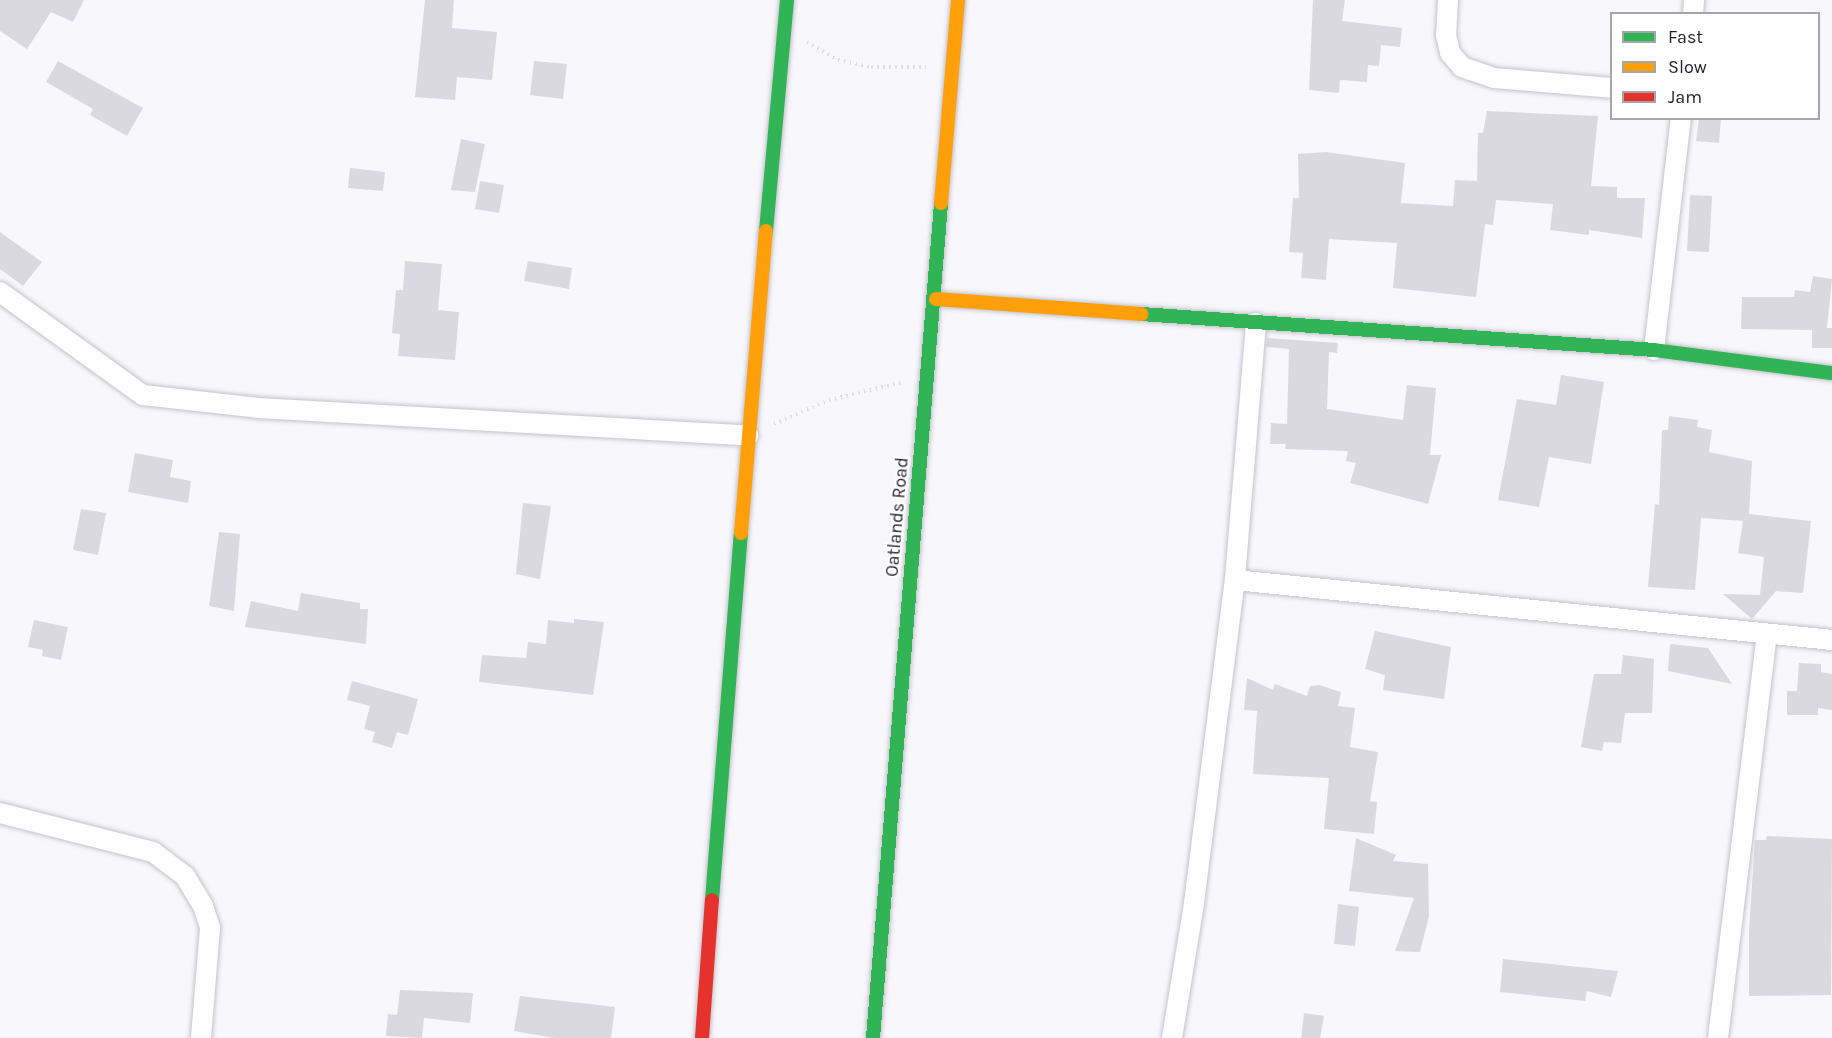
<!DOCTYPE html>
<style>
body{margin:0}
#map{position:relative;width:1832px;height:1038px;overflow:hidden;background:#f8f7fc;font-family:Karla,sans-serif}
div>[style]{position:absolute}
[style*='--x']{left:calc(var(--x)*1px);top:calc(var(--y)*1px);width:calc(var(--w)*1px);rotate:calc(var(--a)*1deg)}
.building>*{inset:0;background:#dad9e1}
.path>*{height:4px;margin-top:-2px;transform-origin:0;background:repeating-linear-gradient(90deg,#dfdee1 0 1.5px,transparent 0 6px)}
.roads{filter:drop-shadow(0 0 2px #c4c3cb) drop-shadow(0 0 2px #c4c3cb)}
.street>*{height:20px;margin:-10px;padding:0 10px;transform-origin:10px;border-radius:10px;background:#fefeff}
.fast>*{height:14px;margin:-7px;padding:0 7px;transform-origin:7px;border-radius:7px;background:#30b455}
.slow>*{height:14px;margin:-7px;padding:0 7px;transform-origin:7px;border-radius:7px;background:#ff9f0a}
.jam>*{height:14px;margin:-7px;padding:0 7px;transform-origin:7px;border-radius:7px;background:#e5322d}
span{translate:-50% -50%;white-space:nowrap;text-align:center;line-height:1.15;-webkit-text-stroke:4.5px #fff;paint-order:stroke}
.street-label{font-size:18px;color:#201e2a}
.legend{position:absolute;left:1610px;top:12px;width:210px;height:108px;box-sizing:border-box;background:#fff;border:2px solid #a6a5aa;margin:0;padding:8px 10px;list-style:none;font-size:18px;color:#201e2a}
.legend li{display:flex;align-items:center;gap:12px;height:30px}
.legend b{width:30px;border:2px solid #a6a5aa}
</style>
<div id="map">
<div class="building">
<div style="clip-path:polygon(0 0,84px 0,73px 22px,51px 12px,27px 49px,0 31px)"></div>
<div style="clip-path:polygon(425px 0,454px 0,452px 28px,497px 32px,492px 80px,457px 77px,455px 100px,415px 97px)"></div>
<div style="clip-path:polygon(1313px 0,1345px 0,1342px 21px,1402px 28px,1400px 47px,1381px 45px,1379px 66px,1368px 65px,1367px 82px,1340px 80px,1339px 93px,1309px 90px)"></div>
<div style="clip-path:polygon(58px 61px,143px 108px,127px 136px,90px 115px,93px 109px,46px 82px)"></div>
<div style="clip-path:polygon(534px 61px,567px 64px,563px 99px,530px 95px)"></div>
<div style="clip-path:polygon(1487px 111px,1598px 116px,1591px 186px,1617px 187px,1617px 198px,1645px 198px,1642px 238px,1589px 230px,1589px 235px,1550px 230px,1553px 204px,1496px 200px,1493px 225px,1485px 224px,1476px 297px,1393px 288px,1397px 243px,1329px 239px,1326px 280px,1301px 278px,1303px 253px,1289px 252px,1293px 198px,1299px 198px,1298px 154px,1326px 152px,1405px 163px,1401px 203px,1453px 206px,1455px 180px,1477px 181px,1478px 133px,1483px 133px)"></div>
<div style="clip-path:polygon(1699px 118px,1721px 118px,1719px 143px,1696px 141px)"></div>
<div style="clip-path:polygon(461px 139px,485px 144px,475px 192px,451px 190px)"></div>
<div style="clip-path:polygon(350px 168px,385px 172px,383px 191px,348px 188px)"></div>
<div style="clip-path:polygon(480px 181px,504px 185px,499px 213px,475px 209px)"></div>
<div style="clip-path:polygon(1690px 195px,1712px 196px,1709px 252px,1687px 251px)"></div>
<div style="clip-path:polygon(0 232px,42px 262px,23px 286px,0 269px)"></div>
<div style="clip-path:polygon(405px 261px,442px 264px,438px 310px,459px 312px,455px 360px,398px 356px,400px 334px,392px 333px,396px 290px,403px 290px)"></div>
<div style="clip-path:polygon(528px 261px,572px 268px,569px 289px,524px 281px)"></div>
<div style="clip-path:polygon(1813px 276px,1832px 279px,1827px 328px,1832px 328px,1832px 348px,1812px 348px,1812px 330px,1741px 329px,1742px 297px,1794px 297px,1795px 290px,1810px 292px)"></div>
<div style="clip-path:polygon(1267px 338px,1338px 343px,1337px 353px,1329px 352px,1327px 409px,1403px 420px,1407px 385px,1436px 388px,1430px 455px,1441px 455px,1428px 504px,1350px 483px,1356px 463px,1346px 461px,1348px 451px,1285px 449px,1286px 444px,1270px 444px,1271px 423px,1287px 424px,1289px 349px,1266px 347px)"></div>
<div style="clip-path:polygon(1561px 375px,1604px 382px,1591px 464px,1549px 457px,1539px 507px,1498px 500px,1517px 399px,1556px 405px)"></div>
<div style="clip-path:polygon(1669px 416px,1698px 420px,1697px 427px,1712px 430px,1709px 452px,1752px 461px,1749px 514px,1811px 521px,1803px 593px,1776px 591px,1752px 619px,1723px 594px,1760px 595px,1764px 557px,1738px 553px,1743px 521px,1701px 518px,1695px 590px,1648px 587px,1655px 504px,1659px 505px,1662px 430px,1668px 430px)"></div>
<div style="clip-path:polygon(135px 453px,173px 460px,170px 477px,191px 481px,188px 503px,128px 492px)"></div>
<div style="clip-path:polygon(523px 503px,551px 506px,540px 579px,516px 574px)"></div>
<div style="clip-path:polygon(81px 509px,106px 513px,98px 555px,73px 550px)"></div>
<div style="clip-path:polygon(219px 532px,240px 534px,234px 611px,209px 606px)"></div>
<div style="clip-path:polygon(301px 593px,360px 603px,360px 609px,368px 609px,366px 644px,245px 627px,251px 601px,298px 611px)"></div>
<div style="clip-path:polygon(574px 619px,604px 622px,593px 695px,479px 682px,482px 655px,526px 658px,528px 642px,546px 644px,548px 620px,574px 623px)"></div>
<div style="clip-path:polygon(34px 620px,68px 627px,61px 660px,42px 656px,43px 650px,28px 647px)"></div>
<div style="clip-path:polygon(1375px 631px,1451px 647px,1444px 699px,1383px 690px,1385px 675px,1365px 669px)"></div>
<div style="clip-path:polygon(1670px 644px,1708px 648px,1732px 684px,1668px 671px)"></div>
<div style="clip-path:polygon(1623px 655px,1654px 659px,1652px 713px,1625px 713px,1621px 743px,1604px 742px,1602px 751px,1581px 747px,1594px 674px,1621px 674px)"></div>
<div style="clip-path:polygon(1799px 663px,1821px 664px,1821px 672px,1832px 674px,1832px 710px,1818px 708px,1818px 715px,1787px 715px,1787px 691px,1797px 691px)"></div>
<div style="clip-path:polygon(1247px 678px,1273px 690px,1275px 684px,1307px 696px,1310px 686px,1319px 685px,1341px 692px,1338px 706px,1355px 708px,1350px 747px,1378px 752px,1370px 801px,1377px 802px,1374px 834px,1324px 829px,1329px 778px,1253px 774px,1257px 711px,1244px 710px)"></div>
<div style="clip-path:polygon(352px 681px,418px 699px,408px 735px,397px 732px,392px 748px,372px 742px,375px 732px,364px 729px,370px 706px,347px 700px)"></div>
<div style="clip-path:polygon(1767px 836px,1832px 839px,1831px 995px,1749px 996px,1749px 930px,1755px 840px,1766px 840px)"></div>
<div style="clip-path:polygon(1356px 838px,1396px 855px,1393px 861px,1428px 864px,1429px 916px,1420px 952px,1395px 951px,1414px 898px,1349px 891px)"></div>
<div style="clip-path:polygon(1338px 904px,1359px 907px,1355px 946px,1334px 944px)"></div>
<div style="clip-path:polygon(1503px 959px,1618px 971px,1611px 997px,1587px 991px,1585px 1001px,1500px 992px)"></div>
<div style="clip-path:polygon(400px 990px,473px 993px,470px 1023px,424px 1018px,422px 1038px,386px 1036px,388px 1014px,397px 1015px)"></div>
<div style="clip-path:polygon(520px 996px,615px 1007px,611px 1038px,554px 1038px,514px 1031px)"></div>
<div style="clip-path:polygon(1304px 1013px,1324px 1016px,1320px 1038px,1301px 1038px)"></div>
</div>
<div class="path">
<div style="--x:807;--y:42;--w:36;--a:30"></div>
<div style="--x:838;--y:60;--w:34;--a:12"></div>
<div style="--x:871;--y:67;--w:58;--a:0"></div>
<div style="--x:774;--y:424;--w:60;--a:-23.6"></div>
<div style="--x:829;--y:400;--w:76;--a:-13.7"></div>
</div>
<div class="roads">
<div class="street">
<div style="--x:1448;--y:0;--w:35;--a:93"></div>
<div style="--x:1446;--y:35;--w:18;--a:77"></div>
<div style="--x:1450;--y:53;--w:18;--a:49"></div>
<div style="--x:1462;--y:67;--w:34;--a:19"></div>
<div style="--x:1494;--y:78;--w:118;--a:4.8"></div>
<div style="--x:1693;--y:14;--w:14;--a:-86"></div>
<div style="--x:0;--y:292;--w:176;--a:35.8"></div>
<div style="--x:143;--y:395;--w:116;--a:6.4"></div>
<div style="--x:258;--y:408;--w:491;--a:3.2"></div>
<div style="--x:1256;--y:323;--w:258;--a:94.7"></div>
<div style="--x:1235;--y:580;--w:600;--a:5.74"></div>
<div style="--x:1654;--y:350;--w:234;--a:-83.4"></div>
<div style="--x:0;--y:813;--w:158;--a:14.3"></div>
<div style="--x:153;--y:852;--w:40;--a:37"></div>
<div style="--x:185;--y:876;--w:35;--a:59"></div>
<div style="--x:203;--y:906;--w:23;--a:72"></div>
<div style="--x:210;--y:928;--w:110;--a:94.7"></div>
<div style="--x:1172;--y:1038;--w:137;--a:-80.7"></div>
<div style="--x:1194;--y:903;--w:326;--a:-82.8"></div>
<div style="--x:1718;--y:1038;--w:405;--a:-83.1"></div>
</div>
<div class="fast">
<div style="--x:766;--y:231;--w:232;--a:-84.8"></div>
<div style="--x:1141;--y:314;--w:514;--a:4.01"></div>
<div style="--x:1654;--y:350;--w:179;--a:7.4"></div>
<div style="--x:712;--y:900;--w:368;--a:-85.5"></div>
<div style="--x:873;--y:1038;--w:838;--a:-85.34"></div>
</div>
<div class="slow">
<div style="--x:941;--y:203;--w:204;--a:-85.2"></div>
<div style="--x:936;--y:299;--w:206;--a:4.2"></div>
<div style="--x:741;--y:533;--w:303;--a:-85.3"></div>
</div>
<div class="jam">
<div style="--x:702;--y:1038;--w:138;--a:-85.9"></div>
</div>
</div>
<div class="street-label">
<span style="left:897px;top:517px;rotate:-85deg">Oatlands Road</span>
</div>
<ul class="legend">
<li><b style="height:8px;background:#30b455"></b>Fast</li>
<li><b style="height:8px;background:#ff9f0a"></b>Slow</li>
<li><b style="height:8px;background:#e5322d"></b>Jam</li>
</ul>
</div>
